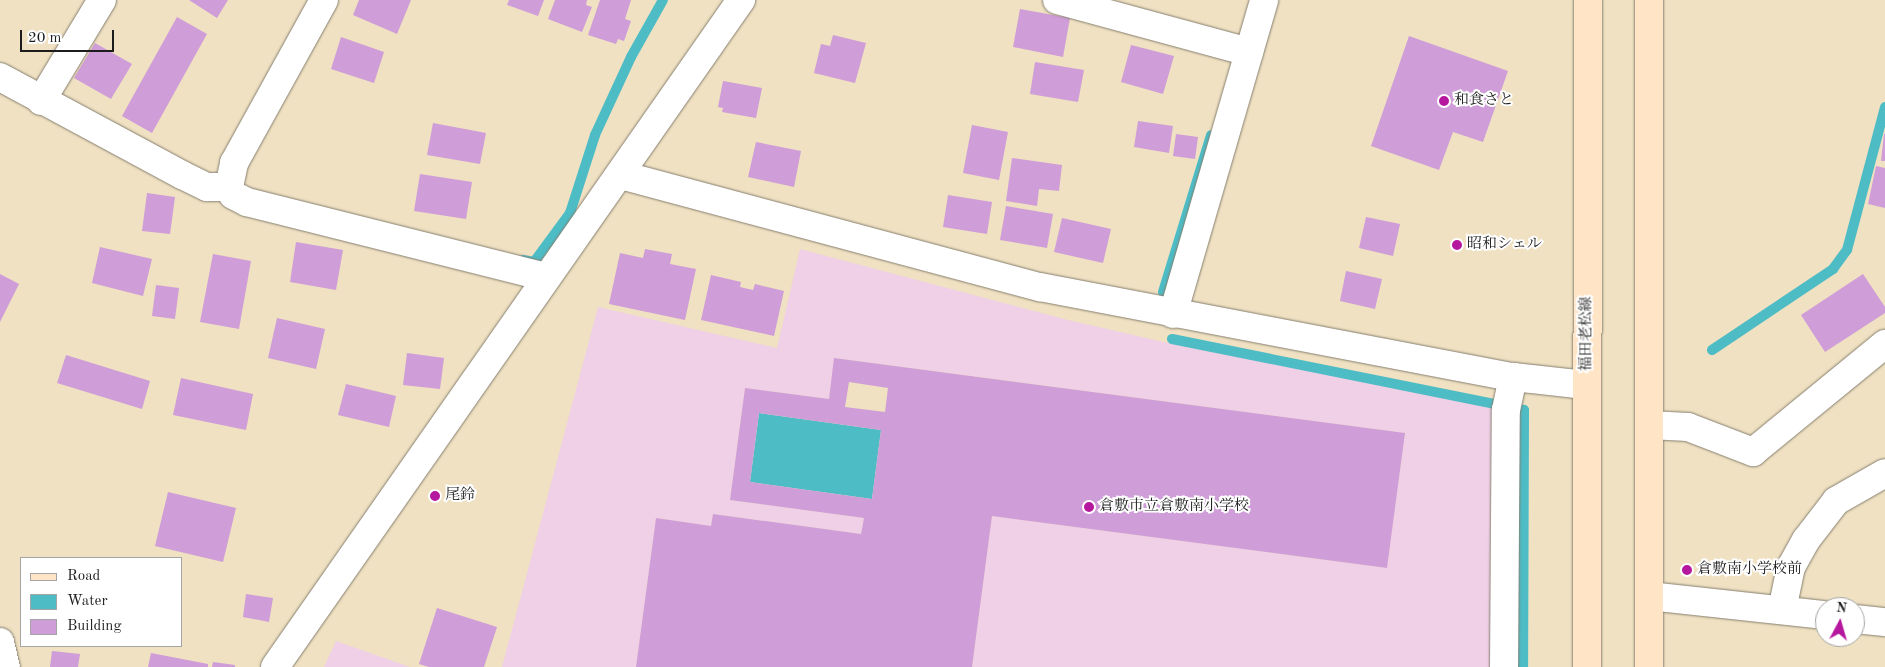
<!DOCTYPE html>
<meta charset="utf-8">
<style>
body{margin:0}
#map{position:relative;width:1885px;height:667px;overflow:hidden;background:#efe1c2;font-family:"Old Standard TT","Noto Serif JP",serif}
div>[style]{position:absolute}
[style*='--x']{left:calc(var(--x)*1px);top:calc(var(--y)*1px);width:calc(var(--w)*1px);rotate:calc(var(--a)*1deg)}
.built>*{inset:0;background:#efd0e6}
.water>*{inset:0;background:#4dbcc5}
.stream>*{height:10px;margin:-5px;padding:0 5px;transform-origin:5px;border-radius:5px;background:#4dbcc5}
.building>*{inset:0;background:#cf9dd8}
.roads{filter:drop-shadow(0 0 1px #867e6f) drop-shadow(0 0 1px #867e6f)}
.minor>*{height:28px;margin:-14px;padding:0 14px;transform-origin:14px;border-radius:14px;background:#fff}
.tertiary>*{height:28px;margin:-14px;padding:0 14px;transform-origin:14px;border-radius:14px;background:#fff}
.secondary>*{height:28px;margin:-14px;padding:0 14px;transform-origin:14px;border-radius:14px;background:#ffe4c6}
.dots>*{width:14px;height:14px;translate:-50% -50%;box-sizing:border-box;border:2px solid #fff;border-radius:50%}
span{translate:-50% -50%;white-space:nowrap;text-align:center;line-height:1.15;-webkit-text-stroke:4px #fff;paint-order:stroke}
.poi-label{font-size:15px;color:#1c1c1c}
.left{translate:0 -50%;text-align:left}
.street-label{font-size:15px;color:#1c1c1c}
.legend{position:absolute;left:20px;top:557px;width:162px;height:90px;box-sizing:border-box;background:#fff;border:1px solid #a4a4a4;margin:0;padding:6px 9px;list-style:none;font-size:15px;color:#1c1c1c}
.legend li{display:flex;align-items:center;gap:10px;height:25px}
.legend b{width:25px;border:1px solid #a4a4a4}
.north{position:absolute;left:1815px;top:597px;width:50px;height:50px;box-sizing:border-box;background:#fff;border:1px solid #a4a4a4;border-radius:50%;rotate:6deg;font-size:14px;font-weight:700;line-height:20px;text-align:center;color:#1c1c1c}
.north::after{content:'';display:block;margin:auto;width:18px;height:22px;background:#b5179e;clip-path:polygon(50% 0,100% 100%,50% 72%,0 100%)}
.scale{position:absolute;left:20px;top:30px;width:94px;height:22px;box-sizing:border-box;border:2px solid #1c1c1c;border-top:0;padding-left:6px;font-size:15px;line-height:18px;white-space:nowrap;color:#1c1c1c;-webkit-text-stroke:4px #fff;paint-order:stroke}
</style>
<div id="map">
<div class="built">
<div style="clip-path:polygon(800px 249px,1068px 320px,1181px 346px,1496px 407px,1493px 667px,972px 667px,992px 516px,1387px 568px,1405px 433px,835px 358px,829px 399px,745px 388px,730px 500px,864px 518px,861px 534px,713px 514px,711px 526px,656px 518px,636px 667px,502px 667px,598px 307px,777px 348px)"></div>
<div style="clip-path:polygon(336px 641px,410px 667px,411px 667px,324px 667px)"></div>
</div>
<div class="water">
<div style="clip-path:polygon(759px 413px,881px 430px,872px 499px,750px 482px)"></div>
</div>
<div class="stream">
<div style="--x:523;--y:260;--w:11;--a:10"></div>
<div style="--x:534;--y:262;--w:61;--a:-53.7"></div>
<div style="--x:570;--y:213;--w:82;--a:-72.2"></div>
<div style="--x:595;--y:135;--w:86;--a:-65.2"></div>
<div style="--x:631;--y:57;--w:65;--a:-60.7"></div>
<div style="--x:1163;--y:292;--w:164;--a:-73"></div>
<div style="--x:1172;--y:339;--w:359;--a:11.4"></div>
<div style="--x:1524;--y:410;--w:257;--a:90.2"></div>
<div style="--x:1712;--y:350;--w:146;--a:-33.8"></div>
<div style="--x:1833;--y:269;--w:24;--a:-54"></div>
<div style="--x:1847;--y:250;--w:148;--a:-75.1"></div>
</div>
<div class="building">
<div style="clip-path:polygon(189px 0,228px 0,217px 18px)"></div>
<div style="clip-path:polygon(359px 0,411px 0,397px 34px,353px 15px)"></div>
<div style="clip-path:polygon(509px 0,544px 0,538px 16px,507px 5px)"></div>
<div style="clip-path:polygon(555px 0,587px 0,586px 5px,592px 7px,582px 32px,548px 19px)"></div>
<div style="clip-path:polygon(600px 0,631px 0,625px 19px,631px 21px,624px 41px,618px 39px,616px 44px,588px 35px)"></div>
<div style="clip-path:polygon(1020px 9px,1070px 18px,1063px 57px,1013px 47px)"></div>
<div style="clip-path:polygon(177px 17px,207px 34px,152px 133px,122px 116px)"></div>
<div style="clip-path:polygon(833px 35px,866px 43px,855px 83px,814px 73px,821px 44px,830px 46px)"></div>
<div style="clip-path:polygon(1409px 36px,1508px 71px,1483px 142px,1453px 132px,1439px 170px,1371px 146px)"></div>
<div style="clip-path:polygon(341px 37px,384px 52px,374px 83px,331px 69px)"></div>
<div style="clip-path:polygon(95px 43px,132px 64px,111px 99px,74px 78px)"></div>
<div style="clip-path:polygon(1131px 45px,1174px 56px,1163px 94px,1121px 82px)"></div>
<div style="clip-path:polygon(1035px 62px,1084px 70px,1078px 102px,1030px 94px)"></div>
<div style="clip-path:polygon(723px 81px,762px 88px,756px 118px,722px 112px,723px 108px,718px 107px)"></div>
<div style="clip-path:polygon(1138px 121px,1173px 126px,1169px 153px,1134px 147px)"></div>
<div style="clip-path:polygon(433px 123px,486px 133px,480px 164px,427px 155px)"></div>
<div style="clip-path:polygon(972px 125px,1008px 132px,999px 180px,963px 173px)"></div>
<div style="clip-path:polygon(1176px 134px,1198px 137px,1195px 159px,1173px 156px)"></div>
<div style="clip-path:polygon(1884px 134px,1885px 134px,1885px 161px,1881px 161px)"></div>
<div style="clip-path:polygon(756px 142px,801px 151px,794px 187px,748px 177px)"></div>
<div style="clip-path:polygon(1012px 158px,1062px 165px,1059px 191px,1039px 189px,1037px 206px,1006px 201px)"></div>
<div style="clip-path:polygon(1876px 166px,1885px 168px,1885px 208px,1868px 204px)"></div>
<div style="clip-path:polygon(420px 174px,472px 182px,466px 219px,414px 211px)"></div>
<div style="clip-path:polygon(147px 193px,175px 197px,170px 234px,142px 231px)"></div>
<div style="clip-path:polygon(948px 195px,992px 202px,987px 234px,943px 227px)"></div>
<div style="clip-path:polygon(1006px 206px,1053px 214px,1047px 248px,1000px 240px)"></div>
<div style="clip-path:polygon(1366px 217px,1400px 224px,1393px 256px,1359px 248px)"></div>
<div style="clip-path:polygon(1062px 218px,1111px 229px,1103px 263px,1054px 252px)"></div>
<div style="clip-path:polygon(296px 242px,343px 250px,336px 290px,290px 282px)"></div>
<div style="clip-path:polygon(100px 247px,152px 259px,143px 296px,92px 283px)"></div>
<div style="clip-path:polygon(645px 249px,672px 254px,670px 264px,696px 269px,685px 320px,609px 304px,620px 253px,643px 258px)"></div>
<div style="clip-path:polygon(213px 254px,251px 261px,239px 329px,200px 322px)"></div>
<div style="clip-path:polygon(1346px 271px,1382px 279px,1375px 309px,1340px 301px)"></div>
<div style="clip-path:polygon(0 274px,19px 284px,0 322px)"></div>
<div style="clip-path:polygon(1863px 274px,1885px 307px,1885px 313px,1825px 352px,1801px 315px)"></div>
<div style="clip-path:polygon(711px 275px,741px 282px,740px 287px,753px 290px,755px 284px,784px 291px,774px 336px,701px 320px)"></div>
<div style="clip-path:polygon(156px 285px,179px 288px,175px 319px,152px 316px)"></div>
<div style="clip-path:polygon(277px 318px,325px 329px,316px 369px,268px 358px)"></div>
<div style="clip-path:polygon(407px 353px,444px 358px,440px 389px,403px 385px)"></div>
<div style="clip-path:polygon(66px 355px,150px 381px,142px 409px,57px 383px)"></div>
<div style="clip-path:polygon(evenodd,834px 358px,1405px 433px,1387px 568px,992px 516px,972px 667px,636px 667px,656px 518px,711px 526px,713px 514px,861px 534px,864px 518px,730px 500px,745px 388px,829px 399px,834px 358px,849px 382px,888px 388px,885px 412px,845px 407px,849px 382px,834px 358px,759px 413px,881px 430px,872px 499px,750px 482px,759px 413px)"></div>
<div style="clip-path:polygon(181px 378px,253px 394px,246px 430px,173px 415px)"></div>
<div style="clip-path:polygon(346px 384px,396px 396px,389px 427px,338px 415px)"></div>
<div style="clip-path:polygon(168px 492px,236px 508px,223px 562px,155px 546px)"></div>
<div style="clip-path:polygon(246px 594px,273px 598px,269px 622px,243px 617px)"></div>
<div style="clip-path:polygon(437px 608px,497px 627px,484px 667px,429px 667px,419px 664px)"></div>
<div style="clip-path:polygon(52px 651px,80px 654px,78px 667px,50px 667px)"></div>
<div style="clip-path:polygon(151px 653px,208px 664px,208px 667px,148px 667px)"></div>
<div style="clip-path:polygon(213px 662px,235px 665px,235px 667px,212px 667px)"></div>
</div>
<div class="roads">
<div class="minor">
<div style="--x:1057;--y:0;--w:199;--a:15.2"></div>
<div style="--x:0;--y:77;--w:207;--a:28.3"></div>
<div style="--x:182;--y:175;--w:28;--a:26"></div>
<div style="--x:207;--y:187;--w:22;--a:0"></div>
<div style="--x:229;--y:187;--w:9;--a:63"></div>
<div style="--x:233;--y:195;--w:16;--a:27"></div>
<div style="--x:247;--y:202;--w:308;--a:14.1"></div>
<div style="--x:41;--y:101;--w:118;--a:-58.9"></div>
<div style="--x:621;--y:175;--w:434;--a:15"></div>
<div style="--x:1040;--y:287;--w:481;--a:10.8"></div>
<div style="--x:1513;--y:377;--w:73;--a:6.3"></div>
<div style="--x:229;--y:187;--w:25;--a:-78"></div>
<div style="--x:234;--y:163;--w:186;--a:-61.1"></div>
<div style="--x:1173;--y:314;--w:327;--a:-73.8"></div>
<div style="--x:1649;--y:425;--w:39;--a:3"></div>
<div style="--x:1688;--y:427;--w:70;--a:21"></div>
<div style="--x:1753;--y:452;--w:171;--a:-39.3"></div>
<div style="--x:1649;--y:596;--w:177;--a:6.2"></div>
<div style="--x:1782;--y:610;--w:44;--a:-78.2"></div>
<div style="--x:1791;--y:567;--w:31;--a:-61"></div>
<div style="--x:1806;--y:540;--w:49;--a:-52.4"></div>
<div style="--x:1836;--y:501;--w:56;--a:-29.7"></div>
<div style="--x:1855;--y:619;--w:30;--a:6"></div>
<div style="--x:0;--y:642;--w:26;--a:77"></div>
<div style="--x:1504;--y:667;--w:257;--a:-89.6"></div>
<div style="--x:1506;--y:410;--w:34;--a:-78"></div>
</div>
<div class="tertiary">
<div style="--x:275;--y:667;--w:814;--a:-55.06"></div>
</div>
<div class="secondary">
<div style="--x:1587;--y:667;--w:667;--a:-89.91"></div>
<div style="--x:1649;--y:667;--w:667;--a:-90"></div>
</div>
</div>
<div class="dots">
<div style="left:1444px;top:101px;background:#b5179e"></div>
<div style="left:1457px;top:245px;background:#b5179e"></div>
<div style="left:435px;top:496px;background:#b5179e"></div>
<div style="left:1089px;top:507px;background:#b5179e"></div>
<div style="left:1687px;top:570px;background:#b5179e"></div>
</div>
<div class="poi-label">
<span class="left" style="left:1454px;top:101px">和食さと</span>
<span class="left" style="left:1467px;top:245px">昭和シェル</span>
<span class="left" style="left:445px;top:496px">尾鈴</span>
<span class="left" style="left:1099px;top:507px">倉敷市立倉敷南小学校</span>
<span class="left" style="left:1697px;top:570px">倉敷南小学校前</span>
</div>
<div class="street-label">
<span style="left:1587px;top:334px;rotate:-90deg">福田老松線</span>
</div>
<ul class="legend">
<li><b style="height:6px;background:#ffe4c6"></b>Road</li>
<li><b style="height:14px;background:#4dbcc5"></b>Water</li>
<li><b style="height:14px;background:#cf9dd8"></b>Building</li>
</ul>
<div class="north">N</div>
<div class="scale">20 m</div>
</div>
